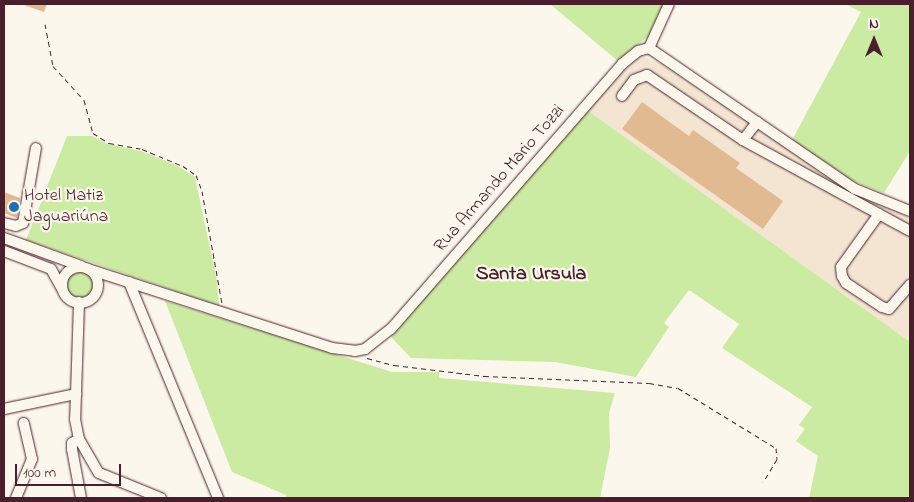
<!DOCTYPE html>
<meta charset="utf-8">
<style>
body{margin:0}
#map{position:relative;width:914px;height:502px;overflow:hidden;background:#fbf7ec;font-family:"Indie Flower",sans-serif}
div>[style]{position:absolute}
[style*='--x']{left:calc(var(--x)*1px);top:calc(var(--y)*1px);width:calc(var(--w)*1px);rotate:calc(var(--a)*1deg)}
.built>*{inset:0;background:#f3e5d1}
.green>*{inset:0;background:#cbeaa2}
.round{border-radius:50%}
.building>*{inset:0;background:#e1ba91}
.path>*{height:1px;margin-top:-0.5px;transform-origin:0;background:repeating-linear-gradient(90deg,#4a1f2b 0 5px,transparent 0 9px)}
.roads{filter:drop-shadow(0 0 1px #4a1f2b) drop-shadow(0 0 1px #4a1f2b)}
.minor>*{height:10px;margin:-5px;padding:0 5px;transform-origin:5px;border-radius:5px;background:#fbf7ec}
.minor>.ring{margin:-5px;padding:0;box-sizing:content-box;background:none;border:10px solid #fbf7ec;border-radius:50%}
.dots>*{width:14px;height:14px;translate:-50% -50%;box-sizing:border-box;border:2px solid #fbf7ec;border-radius:50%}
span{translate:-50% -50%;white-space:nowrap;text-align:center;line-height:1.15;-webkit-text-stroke:4.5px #fbf7ec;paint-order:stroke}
.street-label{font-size:18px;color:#4a1f2b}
.poi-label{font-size:18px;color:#4a1f2b}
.left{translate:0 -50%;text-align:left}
.quarter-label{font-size:20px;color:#4a1f2b;font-weight:700}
.frame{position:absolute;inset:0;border:5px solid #4a1f2b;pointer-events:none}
.north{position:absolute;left:849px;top:15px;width:50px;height:50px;-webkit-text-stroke:4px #fbf7ec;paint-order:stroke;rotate:0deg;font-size:14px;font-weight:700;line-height:20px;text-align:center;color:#4a1f2b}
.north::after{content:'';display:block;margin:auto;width:18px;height:22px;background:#4a1f2b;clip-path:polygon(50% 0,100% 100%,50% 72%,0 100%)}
.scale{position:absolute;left:15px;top:464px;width:106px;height:22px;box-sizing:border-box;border:2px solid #4a1f2b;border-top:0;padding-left:6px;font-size:15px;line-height:18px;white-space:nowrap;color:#4a1f2b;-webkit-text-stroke:4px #fbf7ec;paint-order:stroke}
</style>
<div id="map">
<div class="built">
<div style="clip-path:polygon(643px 56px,672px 69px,860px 198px,893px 209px,910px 219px,910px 342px,587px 110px,629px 61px)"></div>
</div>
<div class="green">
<div style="clip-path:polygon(550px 4px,666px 4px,654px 31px,619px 62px)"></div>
<div style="clip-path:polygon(845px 4px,910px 4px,910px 151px,884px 193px,850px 180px,792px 140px,861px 12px)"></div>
<div style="clip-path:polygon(587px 110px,910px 342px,910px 498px,809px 498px,818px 456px,796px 441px,805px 429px,799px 425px,812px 407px,722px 348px,739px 324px,689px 290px,664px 323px,669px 327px,636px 377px,555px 362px,411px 358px,391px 337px)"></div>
<div style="clip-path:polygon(67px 136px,92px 136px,108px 144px,141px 151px,176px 165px,195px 177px,217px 281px,219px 306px,26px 240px)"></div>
<div class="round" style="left:66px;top:270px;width:28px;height:28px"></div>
<div style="clip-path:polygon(165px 301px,392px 372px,439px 372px,439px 378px,615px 393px,609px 413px,610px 448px,600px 498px,286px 498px,286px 495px,232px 472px)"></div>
</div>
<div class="building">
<div style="clip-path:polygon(21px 4px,47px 4px,44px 12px)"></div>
<div style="clip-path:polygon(642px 102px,689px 136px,693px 130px,740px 163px,736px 168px,783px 201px,763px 229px,622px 129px)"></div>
<div style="clip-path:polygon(4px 192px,20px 198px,17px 218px,4px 213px)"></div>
</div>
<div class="path">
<div style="--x:45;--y:24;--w:43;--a:79.2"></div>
<div style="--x:53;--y:66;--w:46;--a:47.6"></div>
<div style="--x:84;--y:100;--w:34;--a:75"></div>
<div style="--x:93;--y:133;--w:19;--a:32"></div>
<div style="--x:109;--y:143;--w:34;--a:10"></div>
<div style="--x:142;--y:149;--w:44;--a:22.5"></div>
<div style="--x:183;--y:166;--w:16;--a:35"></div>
<div style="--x:196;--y:175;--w:17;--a:69"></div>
<div style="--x:202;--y:191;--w:114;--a:79.9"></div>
<div style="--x:367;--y:358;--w:28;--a:15"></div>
<div style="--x:394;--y:365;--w:91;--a:7"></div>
<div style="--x:484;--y:376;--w:165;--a:2.4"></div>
<div style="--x:649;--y:383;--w:29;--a:10"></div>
<div style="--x:678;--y:388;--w:115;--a:31.5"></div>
<div style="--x:776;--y:448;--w:11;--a:85"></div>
<div style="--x:777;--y:459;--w:27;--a:121"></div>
</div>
<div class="roads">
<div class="minor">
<div style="--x:649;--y:48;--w:48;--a:-65.6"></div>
<div style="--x:622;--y:96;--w:20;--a:-53"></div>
<div style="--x:634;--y:80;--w:14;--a:-21"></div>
<div style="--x:647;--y:75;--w:116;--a:34.1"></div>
<div style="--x:743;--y:140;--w:23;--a:-52"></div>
<div style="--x:743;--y:140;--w:190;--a:28.6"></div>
<div style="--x:879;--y:214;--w:65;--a:125.6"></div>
<div style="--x:841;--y:267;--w:9;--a:84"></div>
<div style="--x:842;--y:276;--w:8;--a:60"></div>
<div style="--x:846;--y:283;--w:43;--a:33.7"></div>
<div style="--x:882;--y:307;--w:7;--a:16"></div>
<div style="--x:889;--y:309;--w:32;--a:-49"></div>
<div style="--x:4;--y:223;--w:12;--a:14"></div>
<div style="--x:16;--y:226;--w:8;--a:-23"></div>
<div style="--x:23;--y:223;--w:76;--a:-80.2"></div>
<div style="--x:4;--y:238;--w:82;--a:20"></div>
<div style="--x:4;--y:251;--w:50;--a:21"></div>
<div style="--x:51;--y:269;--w:23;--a:61"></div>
<div class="ring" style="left:62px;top:267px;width:26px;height:26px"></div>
<div style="--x:88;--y:269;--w:256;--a:17.9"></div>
<div style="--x:332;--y:348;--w:23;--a:7"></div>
<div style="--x:355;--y:351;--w:10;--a:-11"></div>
<div style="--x:365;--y:349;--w:33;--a:-38"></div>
<div style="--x:391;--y:329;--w:352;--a:-48.9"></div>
<div style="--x:622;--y:64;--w:21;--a:-39"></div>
<div style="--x:638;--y:51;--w:11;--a:-15"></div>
<div style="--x:649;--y:48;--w:250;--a:34.4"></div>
<div style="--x:855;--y:189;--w:59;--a:21.8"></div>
<div style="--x:129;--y:282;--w:234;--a:67.6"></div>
<div style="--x:76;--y:394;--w:92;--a:-88.1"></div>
<div style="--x:4;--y:409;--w:74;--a:-11.8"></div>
<div style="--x:76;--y:394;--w:25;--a:92"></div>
<div style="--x:75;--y:419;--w:20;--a:79"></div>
<div style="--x:79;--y:439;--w:39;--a:60"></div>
<div style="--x:99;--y:473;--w:67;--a:22"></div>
<div style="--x:79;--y:439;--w:8;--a:150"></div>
<div style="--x:72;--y:443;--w:6;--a:90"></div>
<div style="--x:72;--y:449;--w:50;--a:79.6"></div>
<div style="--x:16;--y:498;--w:42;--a:-67.7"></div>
<div style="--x:32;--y:459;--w:37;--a:-103"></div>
</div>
</div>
<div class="dots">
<div style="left:14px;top:207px;background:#1f6fb2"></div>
</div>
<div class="street-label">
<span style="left:500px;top:179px;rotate:-49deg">Rua Armando Mario Tozzi</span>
</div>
<div class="poi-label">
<span class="left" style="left:24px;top:207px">Hotel Matiz<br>Jaguariúna</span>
</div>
<div class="quarter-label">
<span style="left:531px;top:274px">Santa Ursula</span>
</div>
<div class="frame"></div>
<div class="north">N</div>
<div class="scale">100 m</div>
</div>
